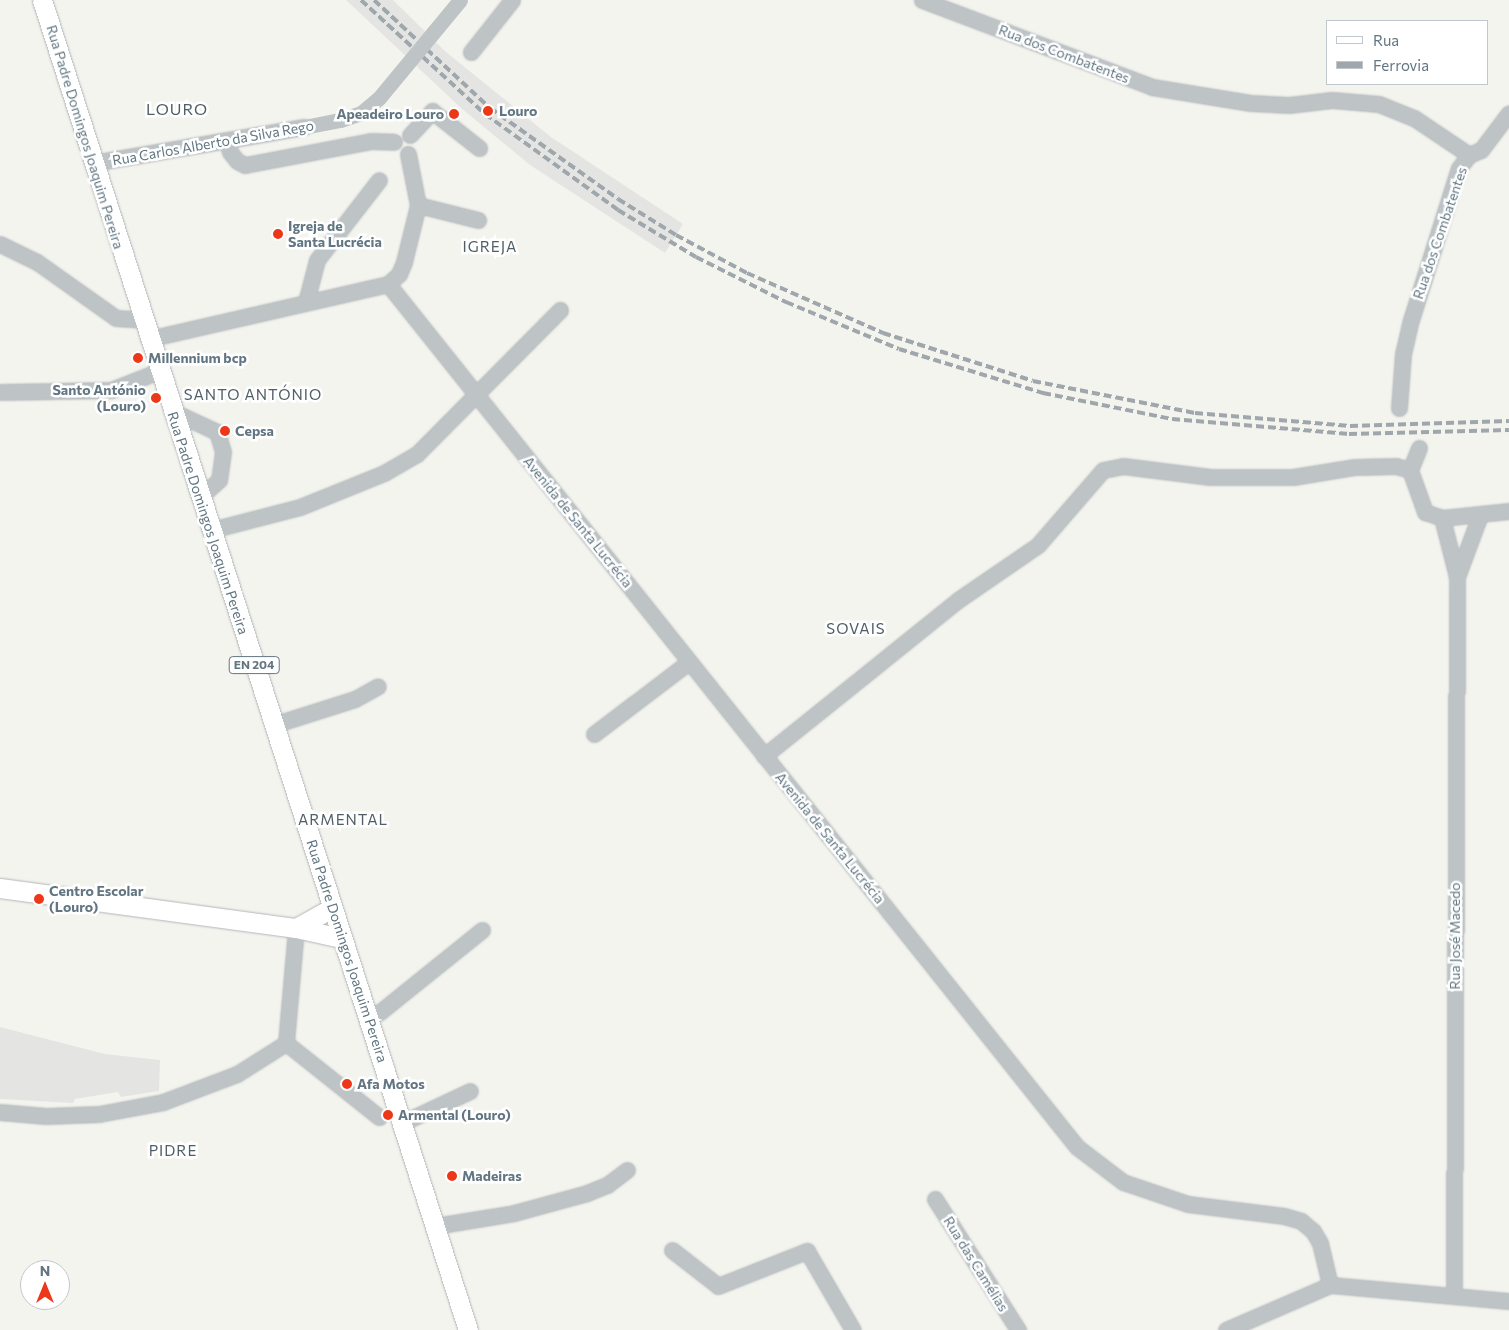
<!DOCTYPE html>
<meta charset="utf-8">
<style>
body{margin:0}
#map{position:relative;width:1509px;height:1330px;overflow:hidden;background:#f4f4ef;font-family:Commissioner,sans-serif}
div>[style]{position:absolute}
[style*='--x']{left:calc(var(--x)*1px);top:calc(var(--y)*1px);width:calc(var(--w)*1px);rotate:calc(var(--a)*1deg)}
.built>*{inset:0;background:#e4e5e3}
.roads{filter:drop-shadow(0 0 1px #b2b7ba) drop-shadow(0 0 1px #b2b7ba)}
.minor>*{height:15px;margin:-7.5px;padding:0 7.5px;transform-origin:7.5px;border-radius:7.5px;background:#bec4c6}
.major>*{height:19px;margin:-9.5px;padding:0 9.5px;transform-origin:9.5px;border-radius:9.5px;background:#fff}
.rail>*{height:4px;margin-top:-2px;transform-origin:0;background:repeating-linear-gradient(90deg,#9fa7ac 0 8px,transparent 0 12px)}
.minor-bridge>*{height:15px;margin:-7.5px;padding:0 7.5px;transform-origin:7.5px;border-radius:7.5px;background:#bec4c6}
.dots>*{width:14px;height:14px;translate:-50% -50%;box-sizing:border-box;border:2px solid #fff;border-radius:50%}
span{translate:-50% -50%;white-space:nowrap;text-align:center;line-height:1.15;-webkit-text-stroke:5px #fff;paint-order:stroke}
.shield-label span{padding:1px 4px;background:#fff;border:1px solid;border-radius:4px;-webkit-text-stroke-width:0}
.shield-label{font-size:12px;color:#617682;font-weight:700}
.street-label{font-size:14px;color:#617682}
.poi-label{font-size:14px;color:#617682;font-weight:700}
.left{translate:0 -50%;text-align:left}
.right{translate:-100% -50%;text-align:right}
.neighbourhood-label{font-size:15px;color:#505f67;letter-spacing:1px}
.quarter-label{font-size:16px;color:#505f67;letter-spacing:1px}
.legend{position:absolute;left:1326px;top:20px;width:162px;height:65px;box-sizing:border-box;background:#fff;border:1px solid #c0c8cd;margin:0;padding:6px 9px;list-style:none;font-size:15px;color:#617682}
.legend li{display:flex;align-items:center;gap:10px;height:25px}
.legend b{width:25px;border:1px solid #c0c8cd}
.north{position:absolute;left:20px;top:1260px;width:50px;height:50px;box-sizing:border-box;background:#fff;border:1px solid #c0c8cd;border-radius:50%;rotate:0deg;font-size:14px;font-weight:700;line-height:20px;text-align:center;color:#617682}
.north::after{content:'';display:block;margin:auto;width:18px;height:22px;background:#ec3818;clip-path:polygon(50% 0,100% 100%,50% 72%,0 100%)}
</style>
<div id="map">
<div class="built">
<div style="clip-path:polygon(346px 0,393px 0,446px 52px,551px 137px,683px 224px,665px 253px,530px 165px,461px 108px)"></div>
<div style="clip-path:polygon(0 1027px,105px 1054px,160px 1060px,159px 1091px,121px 1097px,118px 1092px,75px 1099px,73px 1103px,0 1099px)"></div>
</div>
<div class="roads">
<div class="minor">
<div style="--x:922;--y:0;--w:246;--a:20.7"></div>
<div style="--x:1152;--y:87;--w:100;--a:9.2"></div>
<div style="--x:1251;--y:103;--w:38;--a:3"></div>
<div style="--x:1289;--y:105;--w:43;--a:-6.6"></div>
<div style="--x:1332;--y:100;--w:47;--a:4.9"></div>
<div style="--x:1379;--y:104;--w:38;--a:22"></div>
<div style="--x:1414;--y:118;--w:66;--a:33.9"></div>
<div style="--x:471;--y:52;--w:66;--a:-51.7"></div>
<div style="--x:410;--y:135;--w:33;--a:-47"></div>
<div style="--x:432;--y:111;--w:60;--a:38.2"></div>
<div style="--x:227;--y:140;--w:12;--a:76"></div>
<div style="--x:230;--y:152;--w:11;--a:52"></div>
<div style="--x:237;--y:161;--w:9;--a:27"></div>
<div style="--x:245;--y:165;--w:128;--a:-10.8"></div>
<div style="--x:371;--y:141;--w:23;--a:2"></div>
<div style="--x:1469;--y:155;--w:13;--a:-23"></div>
<div style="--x:1481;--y:150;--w:46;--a:-52.9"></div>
<div style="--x:93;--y:163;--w:214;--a:-9.7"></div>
<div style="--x:418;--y:205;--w:62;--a:14"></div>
<div style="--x:0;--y:244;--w:41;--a:25.9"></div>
<div style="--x:37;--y:262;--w:97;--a:35.3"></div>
<div style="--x:116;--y:318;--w:26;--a:4"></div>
<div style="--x:388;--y:284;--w:1104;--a:51.4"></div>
<div style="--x:1077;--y:1147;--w:58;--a:37.3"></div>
<div style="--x:1123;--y:1182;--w:69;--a:18.7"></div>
<div style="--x:1188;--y:1204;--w:97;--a:7.1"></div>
<div style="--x:1284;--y:1216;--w:18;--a:16"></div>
<div style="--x:1301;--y:1221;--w:16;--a:40"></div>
<div style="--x:1313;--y:1231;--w:14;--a:60"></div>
<div style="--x:1320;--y:1243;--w:43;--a:76.6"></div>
<div style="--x:306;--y:302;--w:43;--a:-75.3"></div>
<div style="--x:317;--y:260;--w:101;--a:-52.2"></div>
<div style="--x:148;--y:339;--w:246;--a:-12.9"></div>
<div style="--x:388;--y:284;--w:15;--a:-42"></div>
<div style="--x:399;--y:274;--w:13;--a:-67"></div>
<div style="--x:404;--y:262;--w:59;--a:-76.2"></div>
<div style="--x:418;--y:205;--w:52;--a:-101.1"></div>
<div style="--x:0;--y:392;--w:111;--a:-1"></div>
<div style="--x:111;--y:390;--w:52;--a:-21.6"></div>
<div style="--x:1399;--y:408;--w:54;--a:-85.8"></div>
<div style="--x:1403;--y:354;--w:35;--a:-77"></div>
<div style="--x:1411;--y:320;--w:159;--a:-72.5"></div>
<div style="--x:1459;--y:168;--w:16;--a:-52"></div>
<div style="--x:172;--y:411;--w:50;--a:25"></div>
<div style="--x:217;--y:432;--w:21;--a:73"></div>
<div style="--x:223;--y:452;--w:28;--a:98"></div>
<div style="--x:219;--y:480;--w:25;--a:138"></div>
<div style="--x:1419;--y:448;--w:24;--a:112"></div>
<div style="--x:1410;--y:470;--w:45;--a:70.3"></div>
<div style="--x:1425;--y:512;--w:18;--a:19"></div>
<div style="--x:1442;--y:518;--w:67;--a:-6"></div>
<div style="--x:1442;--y:518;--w:61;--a:75.7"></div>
<div style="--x:1457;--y:577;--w:718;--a:90.24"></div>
<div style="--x:211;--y:530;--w:92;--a:-14.5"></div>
<div style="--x:300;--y:507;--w:91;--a:-22"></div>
<div style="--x:384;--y:473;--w:38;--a:-30"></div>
<div style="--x:417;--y:454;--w:203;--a:-45.2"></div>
<div style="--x:1457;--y:577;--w:66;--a:-69.6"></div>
<div style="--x:273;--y:725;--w:86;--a:-17.6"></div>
<div style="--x:355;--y:699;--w:26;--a:-29"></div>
<div style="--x:594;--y:734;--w:119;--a:-37.2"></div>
<div style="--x:764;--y:756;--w:249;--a:-38.8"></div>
<div style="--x:958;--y:600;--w:97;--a:-34.5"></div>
<div style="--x:1038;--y:545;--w:99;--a:-49.1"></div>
<div style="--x:1103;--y:470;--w:20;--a:-11"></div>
<div style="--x:1123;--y:466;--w:88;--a:7.2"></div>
<div style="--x:1210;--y:477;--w:83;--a:0"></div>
<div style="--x:1293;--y:477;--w:63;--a:-9.2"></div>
<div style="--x:1355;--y:467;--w:41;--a:-1.4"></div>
<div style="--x:1396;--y:466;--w:15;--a:16"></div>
<div style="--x:370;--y:1017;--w:11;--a:-27"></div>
<div style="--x:380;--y:1012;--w:131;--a:-38.8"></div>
<div style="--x:286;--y:1043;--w:119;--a:38.5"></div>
<div style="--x:286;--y:1043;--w:115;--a:-85"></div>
<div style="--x:0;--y:1112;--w:46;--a:5"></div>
<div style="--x:46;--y:1116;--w:53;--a:-2.2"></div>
<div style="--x:99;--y:1114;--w:65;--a:-10.6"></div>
<div style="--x:163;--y:1102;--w:79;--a:-20.7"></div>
<div style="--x:237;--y:1074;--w:58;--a:-32.3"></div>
<div style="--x:402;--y:1123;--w:75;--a:-25.2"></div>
<div style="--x:935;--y:1199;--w:155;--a:57.6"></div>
<div style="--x:435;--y:1226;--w:80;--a:-9.3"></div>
<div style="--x:514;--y:1213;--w:76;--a:-15.3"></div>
<div style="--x:587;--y:1193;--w:22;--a:-22"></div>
<div style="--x:607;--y:1185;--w:25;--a:-37"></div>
<div style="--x:672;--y:1250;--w:58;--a:38"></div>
<div style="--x:718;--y:1286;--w:96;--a:-21.5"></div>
<div style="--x:807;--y:1251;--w:91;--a:59.8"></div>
<div style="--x:1226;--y:1330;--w:113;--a:-23.4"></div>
<div style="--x:1330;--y:1285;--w:180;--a:5.1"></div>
</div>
<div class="major">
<div style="--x:42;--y:0;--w:1397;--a:72.24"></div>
<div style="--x:0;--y:888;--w:299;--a:7.7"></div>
<div style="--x:296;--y:928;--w:46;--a:12.5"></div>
<div style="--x:296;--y:928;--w:41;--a:-29.1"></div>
</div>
</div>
<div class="rail">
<div style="--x:361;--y:0;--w:168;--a:42.6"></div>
<div style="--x:485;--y:114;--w:164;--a:35.8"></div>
<div style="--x:618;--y:210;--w:91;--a:31.1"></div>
<div style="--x:696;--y:257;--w:101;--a:26.6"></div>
<div style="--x:786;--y:302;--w:122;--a:22.6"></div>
<div style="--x:899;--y:349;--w:151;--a:17"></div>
<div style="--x:1043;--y:393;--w:132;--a:11.4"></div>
<div style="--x:1172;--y:419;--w:178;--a:4.8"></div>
<div style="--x:1349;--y:434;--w:160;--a:-1.4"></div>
<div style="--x:374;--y:0;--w:158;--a:43"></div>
<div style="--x:490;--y:108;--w:157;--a:35.4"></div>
<div style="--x:618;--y:199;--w:68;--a:31.8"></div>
<div style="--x:676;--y:235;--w:81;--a:28.2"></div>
<div style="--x:747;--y:273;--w:149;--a:23.8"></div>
<div style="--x:883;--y:333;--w:157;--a:17.7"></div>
<div style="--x:1033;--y:381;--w:165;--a:11.2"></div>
<div style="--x:1195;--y:413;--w:156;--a:4.8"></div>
<div style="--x:1350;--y:426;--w:159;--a:-1.8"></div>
</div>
<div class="minor-bridge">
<div style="--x:304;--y:127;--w:37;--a:-11"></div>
<div style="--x:340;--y:120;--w:22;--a:-18"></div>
<div style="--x:361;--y:113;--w:23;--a:-40"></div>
<div style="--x:379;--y:98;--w:127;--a:-50.4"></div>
</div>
<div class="dots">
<div style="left:488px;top:111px;background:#ec3818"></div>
<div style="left:454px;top:114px;background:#ec3818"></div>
<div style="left:278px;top:234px;background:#ec3818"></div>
<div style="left:138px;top:358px;background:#ec3818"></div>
<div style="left:156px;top:398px;background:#ec3818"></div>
<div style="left:225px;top:431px;background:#ec3818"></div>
<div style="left:39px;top:899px;background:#ec3818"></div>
<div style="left:347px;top:1084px;background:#ec3818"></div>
<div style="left:388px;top:1115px;background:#ec3818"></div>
<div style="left:452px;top:1176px;background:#ec3818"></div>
</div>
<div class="shield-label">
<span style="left:254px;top:665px">EN 204</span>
</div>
<div class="street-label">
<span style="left:1064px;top:54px;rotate:21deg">Rua dos Combatentes</span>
<span style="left:85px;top:137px;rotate:73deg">Rua Padre Domingos Joaquim Pereira</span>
<span style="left:213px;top:143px;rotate:-10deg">Rua Carlos Alberto da Silva Rego</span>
<span style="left:1440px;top:233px;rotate:-71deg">Rua dos Combatentes</span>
<span style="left:578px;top:522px;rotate:51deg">Avenida de Santa Lucrécia</span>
<span style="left:208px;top:523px;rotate:72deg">Rua Padre Domingos Joaquim Pereira</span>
<span style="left:830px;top:838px;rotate:51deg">Avenida de Santa Lucrécia</span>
<span style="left:1455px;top:936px;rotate:-90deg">Rua José Macedo</span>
<span style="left:347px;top:951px;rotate:72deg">Rua Padre Domingos Joaquim Pereira</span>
<span style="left:976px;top:1264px;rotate:58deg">Rua das Camélias</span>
</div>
<div class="poi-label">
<span class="left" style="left:499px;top:111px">Louro</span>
<span class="right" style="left:444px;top:114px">Apeadeiro Louro</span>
<span class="left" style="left:288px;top:234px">Igreja de<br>Santa Lucrécia</span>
<span class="left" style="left:148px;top:358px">Millennium bcp</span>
<span class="right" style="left:146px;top:398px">Santo António<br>(Louro)</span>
<span class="left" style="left:235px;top:431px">Cepsa</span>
<span class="left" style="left:49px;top:899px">Centro Escolar<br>(Louro)</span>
<span class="left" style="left:357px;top:1084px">Afa Motos</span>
<span class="left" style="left:398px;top:1115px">Armental (Louro)</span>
<span class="left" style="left:462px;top:1176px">Madeiras</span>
</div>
<div class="neighbourhood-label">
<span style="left:490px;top:247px">IGREJA</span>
<span style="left:253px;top:395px">SANTO ANTÓNIO</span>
<span style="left:856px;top:629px">SOVAIS</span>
<span style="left:343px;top:820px">ARMENTAL</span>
<span style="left:173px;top:1151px">PIDRE</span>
</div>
<div class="quarter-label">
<span style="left:177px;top:109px">LOURO</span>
</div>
<ul class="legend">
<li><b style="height:6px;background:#fff"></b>Rua</li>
<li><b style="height:6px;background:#9fa7ac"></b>Ferrovia</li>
</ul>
<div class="north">N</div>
</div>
